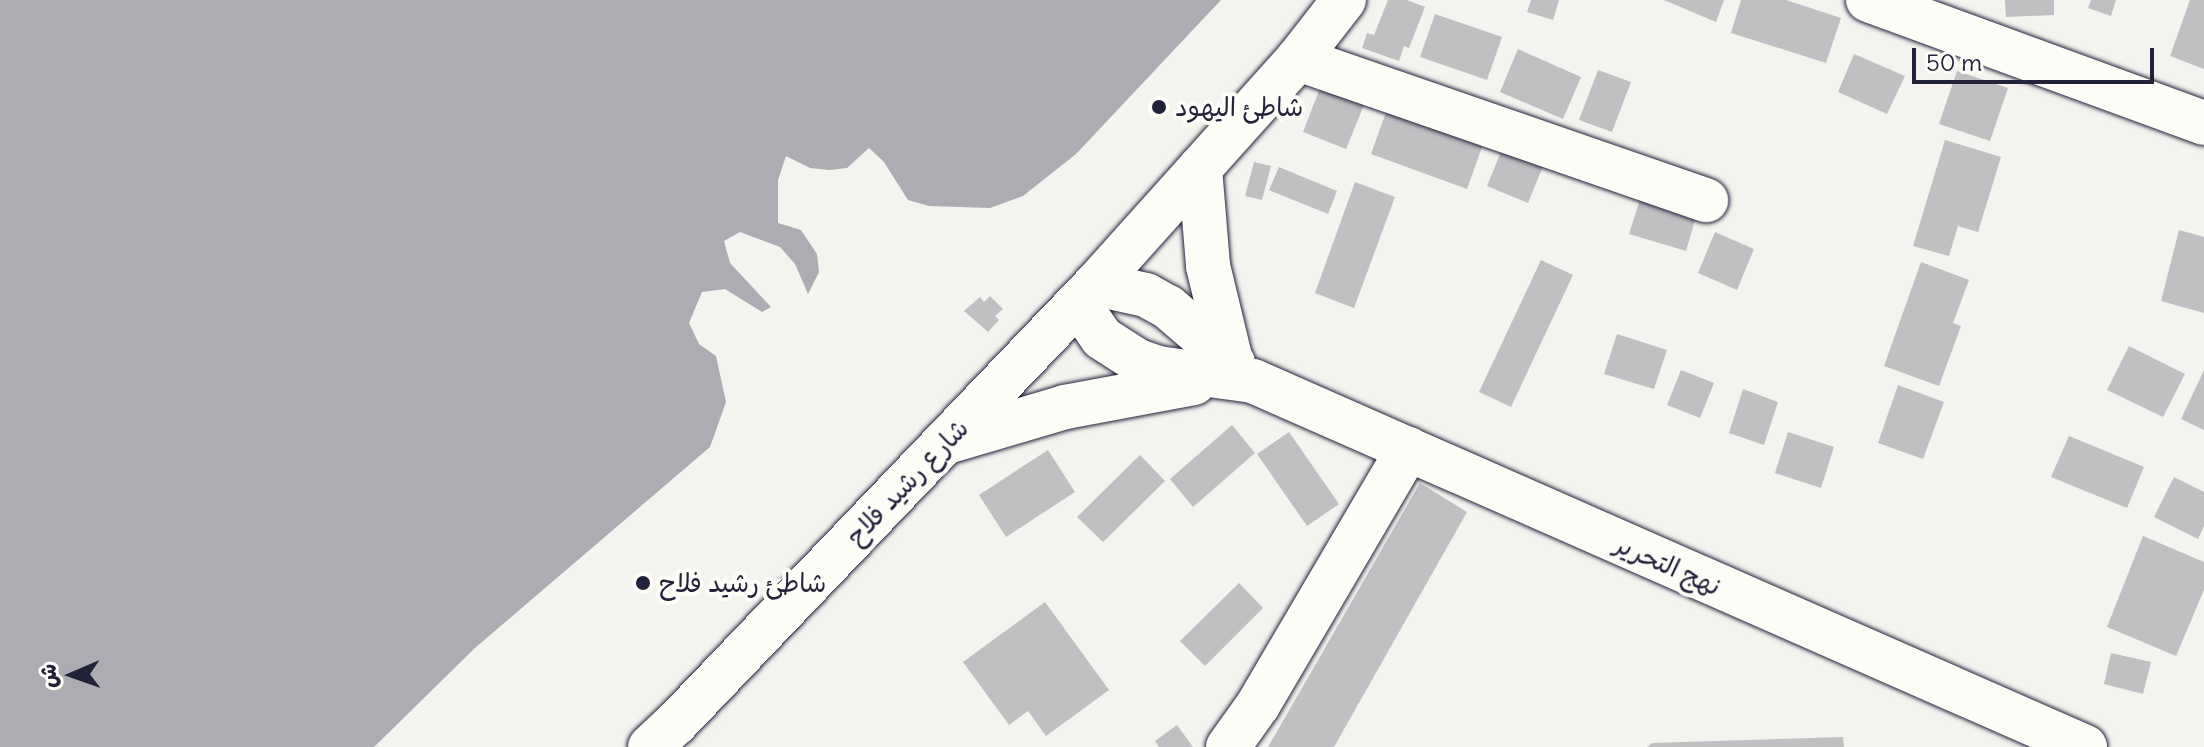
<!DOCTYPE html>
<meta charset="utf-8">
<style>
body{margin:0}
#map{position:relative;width:2204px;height:747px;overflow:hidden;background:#f4f3ef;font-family:Delius,"Playpen Sans Arabic",sans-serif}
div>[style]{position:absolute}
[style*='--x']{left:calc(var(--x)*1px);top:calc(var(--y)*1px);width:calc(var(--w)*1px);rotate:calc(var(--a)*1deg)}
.water>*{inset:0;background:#acacb2}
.building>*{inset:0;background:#c0bfc2}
.roads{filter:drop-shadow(0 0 2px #22223b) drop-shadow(0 0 2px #22223b)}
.minor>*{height:44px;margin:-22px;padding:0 22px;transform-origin:22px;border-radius:22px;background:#fdfcf7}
.dots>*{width:22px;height:22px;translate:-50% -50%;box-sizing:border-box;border:4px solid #fdfcf7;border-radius:50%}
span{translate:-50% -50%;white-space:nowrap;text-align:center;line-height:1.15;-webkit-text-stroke:8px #fdfcf7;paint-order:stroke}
.poi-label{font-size:26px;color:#22223b}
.left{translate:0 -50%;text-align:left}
.street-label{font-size:26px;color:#22223b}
.north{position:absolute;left:32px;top:635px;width:80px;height:80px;-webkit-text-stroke:6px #fdfcf7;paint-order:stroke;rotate:268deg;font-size:22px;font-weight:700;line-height:32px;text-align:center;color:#22223b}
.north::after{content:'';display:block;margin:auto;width:28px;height:36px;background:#22223b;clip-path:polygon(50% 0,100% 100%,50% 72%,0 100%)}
.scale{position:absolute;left:1912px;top:48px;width:242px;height:36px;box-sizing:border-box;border:4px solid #22223b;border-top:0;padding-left:10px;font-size:24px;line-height:28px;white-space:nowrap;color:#22223b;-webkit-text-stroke:6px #fdfcf7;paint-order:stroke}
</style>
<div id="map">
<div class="water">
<div style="clip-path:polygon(0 0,1221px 0,1076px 154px,1023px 196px,990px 208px,929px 206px,908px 200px,884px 162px,869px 148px,847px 168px,829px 170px,810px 168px,786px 156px,778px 180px,778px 223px,801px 230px,817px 254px,819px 272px,808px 294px,795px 264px,780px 247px,740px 232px,724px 241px,730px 263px,771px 307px,762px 312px,725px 289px,702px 292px,689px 323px,699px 344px,716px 356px,726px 402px,710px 447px,475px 648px,374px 747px,0 747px)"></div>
</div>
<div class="building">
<div style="clip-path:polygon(1388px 0,1407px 0,1425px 7px,1409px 48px,1404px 46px,1399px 61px,1362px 48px,1367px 33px,1374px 35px)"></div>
<div style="clip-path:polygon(1531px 0,1559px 0,1553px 20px,1527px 12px)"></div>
<div style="clip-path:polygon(1664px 0,1724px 0,1716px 22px)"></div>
<div style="clip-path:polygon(1741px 0,1786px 0,1841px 18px,1826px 63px,1731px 33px)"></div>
<div style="clip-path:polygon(2005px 0,2054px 0,2054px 15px,2006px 17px)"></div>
<div style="clip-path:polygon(2091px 0,2116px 0,2111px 16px,2088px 8px)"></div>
<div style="clip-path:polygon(2190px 0,2204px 0,2204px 69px,2170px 56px)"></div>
<div style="clip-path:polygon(1435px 14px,1502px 37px,1487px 80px,1420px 57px)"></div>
<div style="clip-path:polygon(1518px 49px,1581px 77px,1563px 119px,1500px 92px)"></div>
<div style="clip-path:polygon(1854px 54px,1905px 76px,1887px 114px,1838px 92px)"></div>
<div style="clip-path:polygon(1598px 70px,1631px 82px,1612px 132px,1579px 120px)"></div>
<div style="clip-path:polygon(1957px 71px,2008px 88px,1990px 141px,1939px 124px)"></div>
<div style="clip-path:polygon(1320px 88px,1364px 105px,1346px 149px,1303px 132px)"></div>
<div style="clip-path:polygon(1390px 101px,1486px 136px,1467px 189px,1371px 154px)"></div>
<div style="clip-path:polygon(1945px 140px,2001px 157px,1978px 232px,1958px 226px,1949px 256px,1913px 246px)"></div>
<div style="clip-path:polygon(1505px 142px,1546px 159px,1528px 203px,1487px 186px)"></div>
<div style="clip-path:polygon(1254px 162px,1271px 166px,1262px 200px,1245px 196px)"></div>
<div style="clip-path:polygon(1279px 167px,1337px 191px,1328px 214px,1269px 190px)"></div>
<div style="clip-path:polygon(1355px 182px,1395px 197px,1354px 308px,1315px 293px)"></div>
<div style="clip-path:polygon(1642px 193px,1698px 210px,1686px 251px,1629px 234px)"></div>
<div style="clip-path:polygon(2179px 230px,2204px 237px,2204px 313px,2161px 301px)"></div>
<div style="clip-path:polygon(1715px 232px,1754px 249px,1737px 290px,1698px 273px)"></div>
<div style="clip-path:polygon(1541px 260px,1573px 275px,1511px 407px,1479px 392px)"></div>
<div style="clip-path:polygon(1921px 262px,1969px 280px,1953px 323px,1961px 326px,1939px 386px,1884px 366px)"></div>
<div style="clip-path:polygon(990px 296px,1003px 309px,995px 316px,999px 320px,988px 332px,964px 311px,980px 297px,984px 302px)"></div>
<div style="clip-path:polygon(1617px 334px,1667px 350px,1654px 389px,1604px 374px)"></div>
<div style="clip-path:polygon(2129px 346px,2185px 374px,2163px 417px,2107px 390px)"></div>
<div style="clip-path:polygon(1681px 370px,1714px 383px,1700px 418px,1667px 405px)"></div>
<div style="clip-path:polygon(2204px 370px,2204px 430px,2181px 419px)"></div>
<div style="clip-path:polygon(1898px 385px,1944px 402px,1923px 459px,1878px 443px)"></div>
<div style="clip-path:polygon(1743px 389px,1778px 402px,1764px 445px,1729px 433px)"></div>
<div style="clip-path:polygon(1232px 425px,1255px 453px,1193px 507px,1170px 479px)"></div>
<div style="clip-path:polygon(1289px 432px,1339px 504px,1307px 526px,1257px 454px)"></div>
<div style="clip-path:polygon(1788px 432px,1834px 447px,1821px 488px,1775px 473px)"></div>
<div style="clip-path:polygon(2069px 436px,2144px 467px,2127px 508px,2051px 477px)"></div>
<div style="clip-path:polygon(1048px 450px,1075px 492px,1006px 537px,979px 495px)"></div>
<div style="clip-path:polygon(1140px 455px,1165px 481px,1103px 542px,1077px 517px)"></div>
<div style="clip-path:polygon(2174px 477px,2204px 492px,2204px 526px,2198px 539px,2154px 517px)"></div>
<div style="clip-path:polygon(1420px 483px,1467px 512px,1334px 747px,1268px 747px)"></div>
<div style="clip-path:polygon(2143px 536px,2204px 562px,2204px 590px,2176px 656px,2107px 627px)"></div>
<div style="clip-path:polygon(1239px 583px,1263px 608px,1205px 666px,1180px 641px)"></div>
<div style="clip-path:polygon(1045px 602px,1109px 690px,1046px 736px,1028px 711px,1009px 725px,963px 662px)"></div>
<div style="clip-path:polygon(2111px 653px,2151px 662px,2143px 694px,2104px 684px)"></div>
<div style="clip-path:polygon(1177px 725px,1193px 747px,1159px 747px,1155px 741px)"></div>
<div style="clip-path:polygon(1843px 737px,1844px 747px,1647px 747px,1652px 743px)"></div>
</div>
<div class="roads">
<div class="minor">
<div style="--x:1868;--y:0;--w:358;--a:20.1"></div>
<div style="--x:1298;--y:59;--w:432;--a:19.1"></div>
<div style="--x:1200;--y:168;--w:98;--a:85.3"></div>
<div style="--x:1208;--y:266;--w:98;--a:76.4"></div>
<div style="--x:1096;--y:284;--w:51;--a:12.4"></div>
<div style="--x:1146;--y:295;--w:25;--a:29"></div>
<div style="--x:1168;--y:307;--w:86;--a:40.7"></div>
<div style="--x:1078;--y:303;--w:42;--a:55.6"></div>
<div style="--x:1102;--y:338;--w:43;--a:32.6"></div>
<div style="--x:1138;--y:361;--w:21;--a:19"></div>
<div style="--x:1158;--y:368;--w:96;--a:7.8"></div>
<div style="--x:1253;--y:381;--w:909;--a:23.74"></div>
<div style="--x:947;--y:442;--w:123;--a:-16.5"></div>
<div style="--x:1065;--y:407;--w:131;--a:-10.5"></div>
<div style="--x:650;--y:747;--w:35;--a:-43"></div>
<div style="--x:676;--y:723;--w:608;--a:-46.27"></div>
<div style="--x:1096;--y:284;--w:302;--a:-48.1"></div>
<div style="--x:1298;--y:59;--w:75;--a:-52.1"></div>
<div style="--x:1228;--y:747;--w:52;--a:-54.5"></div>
<div style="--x:1258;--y:705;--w:297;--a:-59.6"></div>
</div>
</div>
<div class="dots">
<div style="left:1159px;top:107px;background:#22223b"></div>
<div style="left:643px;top:583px;background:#22223b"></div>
</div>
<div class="poi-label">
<span class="left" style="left:1175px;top:107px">شاطئ اليهود</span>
<span class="left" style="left:659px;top:583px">شاطئ رشيد فلاح</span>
</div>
<div class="street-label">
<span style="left:907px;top:482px;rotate:-46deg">شارع رشيد فلاح</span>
<span style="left:1668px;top:565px;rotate:24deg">نهج التحرير</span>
</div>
<div class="north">ش</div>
<div class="scale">50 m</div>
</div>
